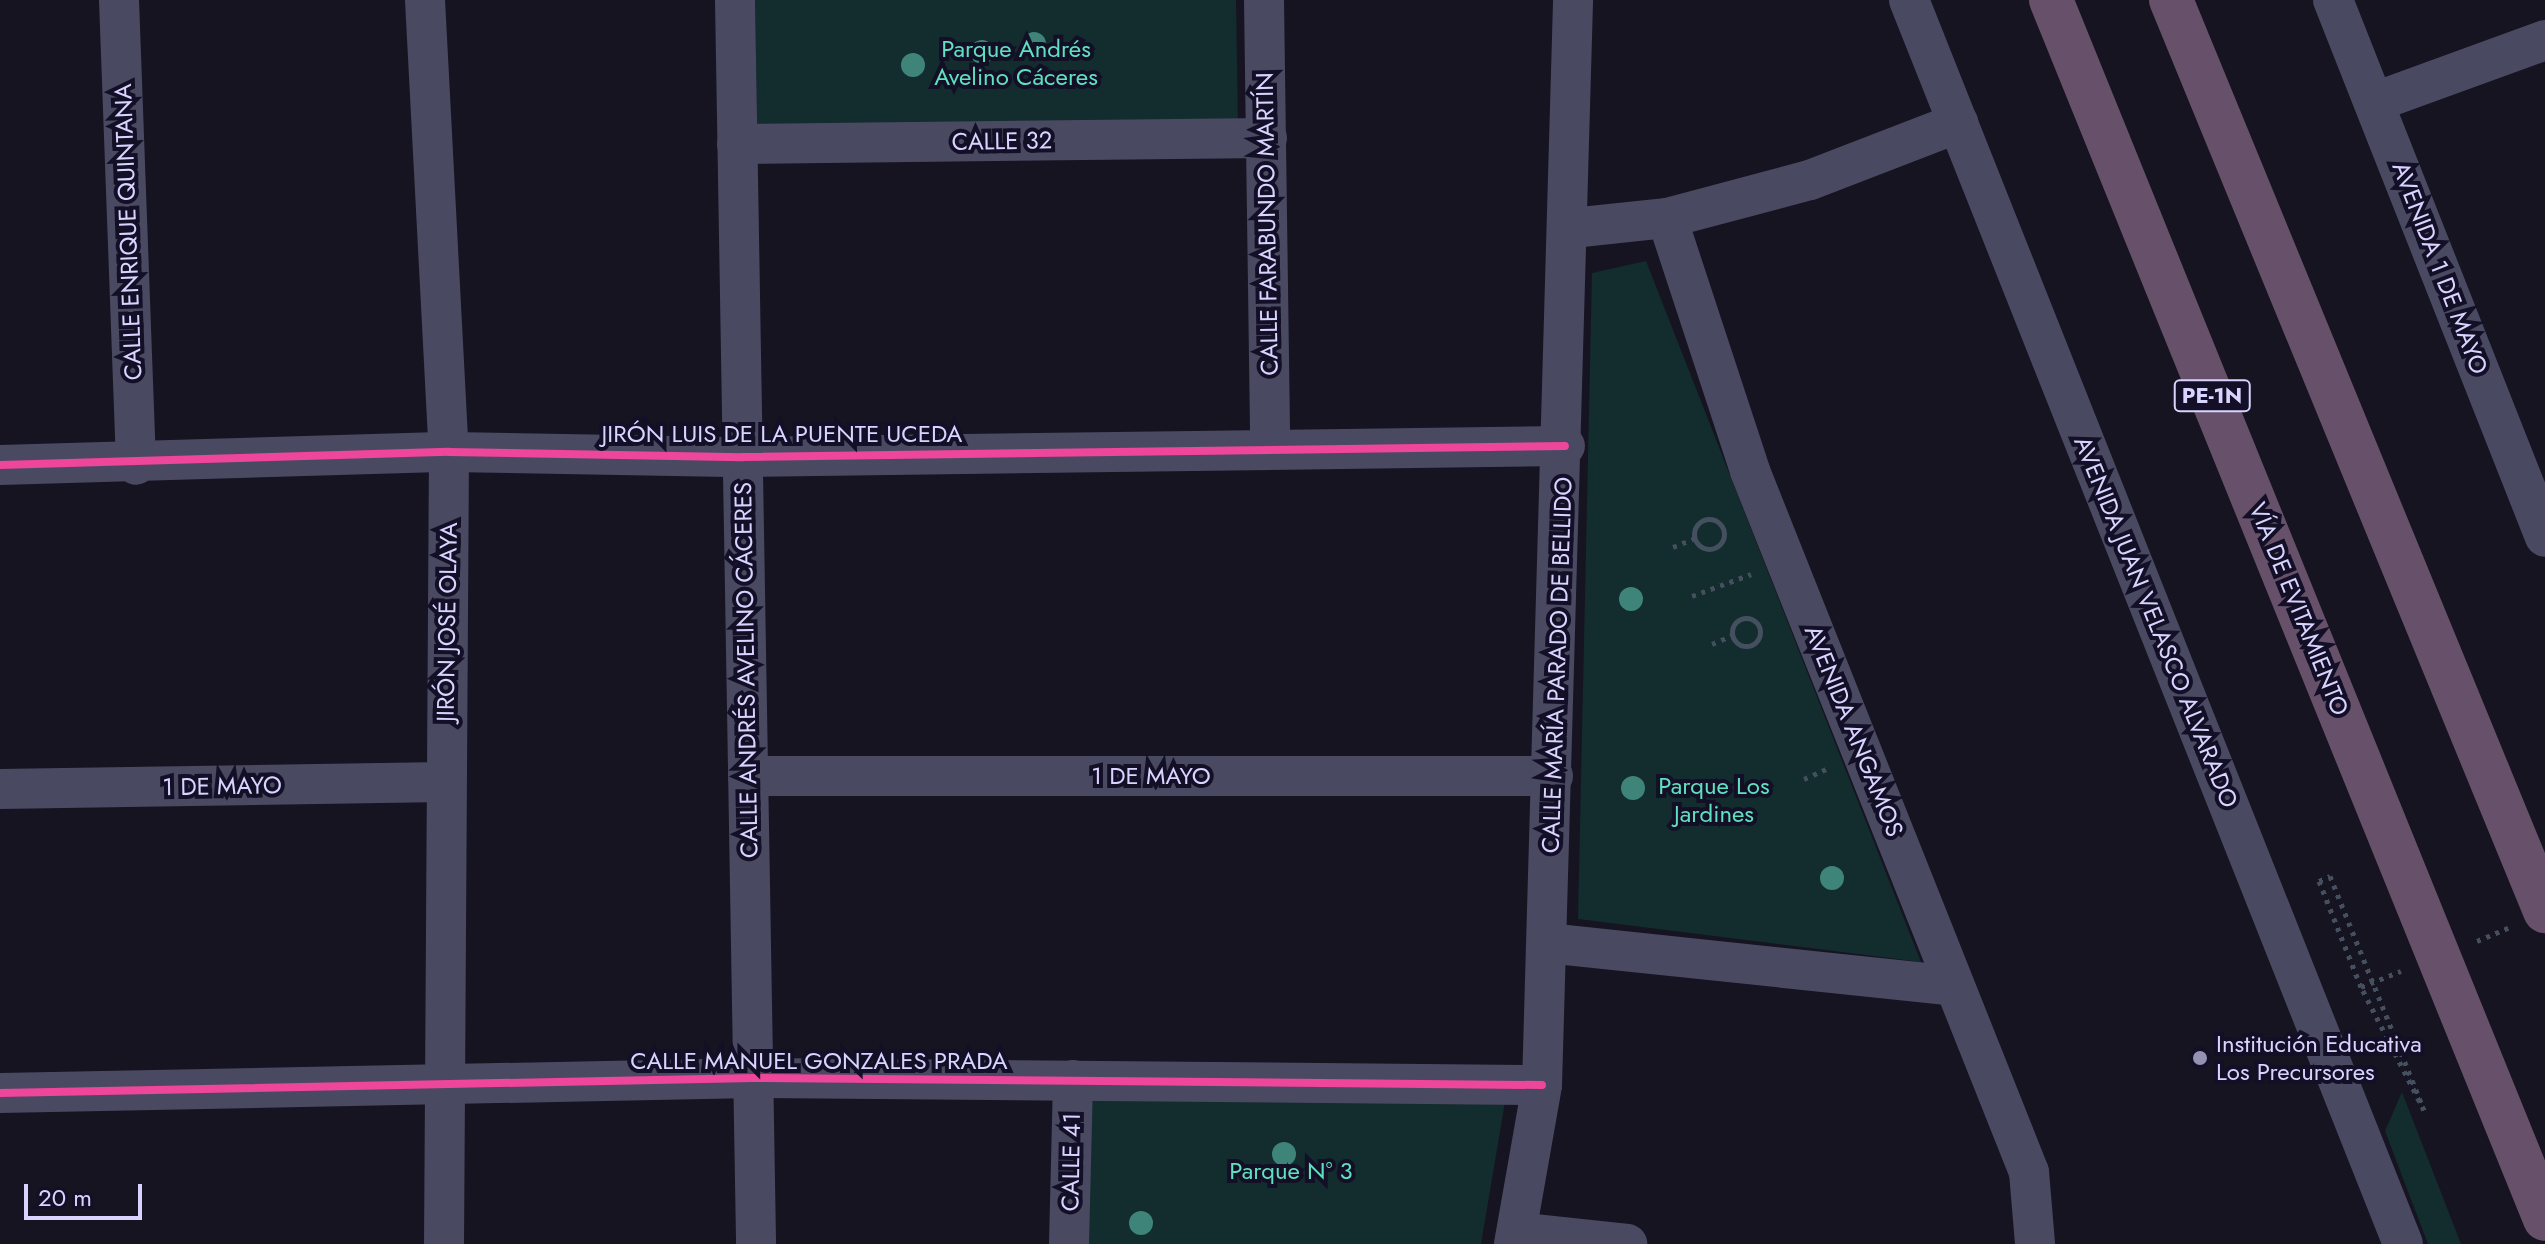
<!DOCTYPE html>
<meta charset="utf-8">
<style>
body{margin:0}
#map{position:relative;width:2545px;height:1244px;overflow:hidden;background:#161421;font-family:Jost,sans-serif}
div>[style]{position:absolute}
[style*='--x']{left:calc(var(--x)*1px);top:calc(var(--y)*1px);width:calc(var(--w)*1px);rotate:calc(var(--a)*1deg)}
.green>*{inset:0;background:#132c2d}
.path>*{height:5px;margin-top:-2.5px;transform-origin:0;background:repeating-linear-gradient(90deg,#44505f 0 4px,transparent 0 10px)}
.path>.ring{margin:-2.5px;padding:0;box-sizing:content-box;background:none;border:5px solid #44505f;border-radius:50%}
.minor>*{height:40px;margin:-20px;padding:0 20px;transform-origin:20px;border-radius:20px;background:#4a4962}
.highway>*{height:44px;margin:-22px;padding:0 22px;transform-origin:22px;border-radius:22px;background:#67516a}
.cycleway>*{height:8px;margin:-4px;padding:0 4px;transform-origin:4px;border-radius:4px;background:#ed469a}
.trees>*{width:24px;height:24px;margin:-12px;border-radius:50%;background:#3e8478}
.dots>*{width:22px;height:22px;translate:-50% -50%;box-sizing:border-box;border:4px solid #130f26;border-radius:50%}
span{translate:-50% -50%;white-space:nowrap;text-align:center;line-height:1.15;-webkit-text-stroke:8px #130f26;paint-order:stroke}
.shield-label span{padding:2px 6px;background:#130f26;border:2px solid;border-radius:6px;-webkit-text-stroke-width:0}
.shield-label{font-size:22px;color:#d9d4ff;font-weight:700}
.park-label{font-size:24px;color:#5fe0c0}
.street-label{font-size:24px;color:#d9d4ff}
.poi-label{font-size:24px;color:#d9d4ff}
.left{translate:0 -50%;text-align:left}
.scale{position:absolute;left:24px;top:1184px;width:118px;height:36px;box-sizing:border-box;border:4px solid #d9d4ff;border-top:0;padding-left:10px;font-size:24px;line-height:28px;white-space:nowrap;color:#d9d4ff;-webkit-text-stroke:6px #130f26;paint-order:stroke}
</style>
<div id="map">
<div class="green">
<div style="clip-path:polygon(755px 0,1236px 0,1238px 125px,757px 128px)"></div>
<div style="clip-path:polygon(1646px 261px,1921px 962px,1578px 919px,1592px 273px)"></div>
<div style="clip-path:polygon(2402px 1092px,2461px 1244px,2428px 1244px,2385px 1131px)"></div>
<div style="clip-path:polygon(1506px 1096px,1481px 1244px,1087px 1244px,1089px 1099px)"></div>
</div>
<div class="path">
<div class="ring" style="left:1694px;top:519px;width:25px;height:25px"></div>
<div style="--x:1673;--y:547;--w:24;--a:-22"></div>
<div style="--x:1692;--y:596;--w:63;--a:-20.4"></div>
<div class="ring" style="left:1732px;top:618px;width:23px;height:23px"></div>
<div style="--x:1712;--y:644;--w:23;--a:-23"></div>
<div style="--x:1804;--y:779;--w:27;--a:-24"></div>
<div style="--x:2330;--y:876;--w:252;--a:68.1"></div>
<div style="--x:2424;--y:1110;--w:138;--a:-117.1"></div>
<div style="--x:2361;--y:987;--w:114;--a:-111.6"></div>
<div style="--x:2319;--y:881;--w:12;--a:-24"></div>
<div style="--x:2477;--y:941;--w:34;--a:-23"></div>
<div style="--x:2361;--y:987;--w:43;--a:-21.8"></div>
</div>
<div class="minor">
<div style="--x:119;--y:0;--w:465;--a:87.9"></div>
<div style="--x:425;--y:0;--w:453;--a:87"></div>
<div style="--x:449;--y:452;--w:792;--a:90.36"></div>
<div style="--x:735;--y:0;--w:1244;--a:89.03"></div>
<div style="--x:1264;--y:0;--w:448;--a:89.2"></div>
<div style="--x:1909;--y:0;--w:1338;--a:68.34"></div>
<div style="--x:2333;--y:0;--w:577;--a:68.46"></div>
<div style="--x:2375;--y:102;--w:181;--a:-20"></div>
<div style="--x:737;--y:144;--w:530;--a:-0.65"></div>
<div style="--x:1667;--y:218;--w:266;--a:71.8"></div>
<div style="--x:1750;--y:471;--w:754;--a:68.3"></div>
<div style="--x:2029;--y:1172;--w:72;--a:85.2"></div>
<div style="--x:1572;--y:228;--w:96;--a:-6"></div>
<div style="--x:1667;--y:218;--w:148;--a:-14.9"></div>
<div style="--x:1810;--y:180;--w:159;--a:-21.1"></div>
<div style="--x:0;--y:465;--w:449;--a:-1.7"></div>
<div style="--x:449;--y:452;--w:294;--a:1"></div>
<div style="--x:743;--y:457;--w:822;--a:-0.77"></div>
<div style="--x:748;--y:776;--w:805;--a:0"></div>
<div style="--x:0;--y:789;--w:444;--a:-0.9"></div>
<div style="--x:1547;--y:943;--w:410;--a:6"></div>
<div style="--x:0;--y:1093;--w:753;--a:-1.14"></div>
<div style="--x:753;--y:1078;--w:789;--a:0.51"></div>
<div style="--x:1517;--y:1232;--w:111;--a:6.2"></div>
<div style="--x:1069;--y:1244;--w:164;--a:-88.6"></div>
<div style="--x:1514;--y:1244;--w:161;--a:-80"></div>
<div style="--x:1542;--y:1085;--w:1085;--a:-88.36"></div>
</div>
<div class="highway">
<div style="--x:2051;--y:0;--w:1315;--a:67.94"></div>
<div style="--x:2171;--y:0;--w:985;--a:67.68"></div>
</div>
<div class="cycleway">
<div style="--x:0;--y:465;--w:449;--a:-1.7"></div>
<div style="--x:449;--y:452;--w:294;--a:1"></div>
<div style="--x:743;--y:457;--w:822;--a:-0.77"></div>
<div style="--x:0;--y:1093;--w:753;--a:-1.14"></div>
<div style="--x:753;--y:1078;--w:789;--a:0.51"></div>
</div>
<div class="trees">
<div style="left:1034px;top:44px"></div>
<div style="left:982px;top:52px"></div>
<div style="left:913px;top:65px"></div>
<div style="left:1631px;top:599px"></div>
<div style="left:1633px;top:788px"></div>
<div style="left:1832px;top:878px"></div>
<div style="left:1284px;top:1154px"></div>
<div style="left:1141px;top:1223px"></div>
</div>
<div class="dots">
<div style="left:2200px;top:1058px;background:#9591b1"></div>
</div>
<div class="shield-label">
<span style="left:2212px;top:396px">PE-1N</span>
</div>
<div class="park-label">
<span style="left:1016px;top:63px">Parque Andrés<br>Avelino Cáceres</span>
<span style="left:1714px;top:800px">Parque Los<br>Jardines</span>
<span style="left:1291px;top:1171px">Parque Nº 3</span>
</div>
<div class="street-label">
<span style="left:1002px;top:141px;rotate:-1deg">CALLE 32</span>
<span style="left:1267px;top:224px;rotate:-91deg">CALLE FARABUNDO MARTÍN</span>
<span style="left:128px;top:232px;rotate:-92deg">CALLE ENRIQUE QUINTANA</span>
<span style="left:2440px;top:268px;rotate:69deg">AVENIDA 1 DE MAYO</span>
<span style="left:782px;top:434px">JIRÓN LUIS DE LA PUENTE UCEDA</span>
<span style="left:2299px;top:609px;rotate:68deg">VÍA DE EVITAMIENTO</span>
<span style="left:447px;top:622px;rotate:-89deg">JIRÓN JOSÉ OLAYA</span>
<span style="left:2156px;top:622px;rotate:68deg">AVENIDA JUAN VELASCO ALVARADO</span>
<span style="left:1557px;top:665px;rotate:-88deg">CALLE MARÍA PARADO DE BELLIDO</span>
<span style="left:746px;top:670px;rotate:-91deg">CALLE ANDRÉS AVELINO CÁCERES</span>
<span style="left:1854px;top:731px;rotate:68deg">AVENIDA ANGAMOS</span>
<span style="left:1151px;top:776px">1 DE MAYO</span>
<span style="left:222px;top:786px;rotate:-1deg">1 DE MAYO</span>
<span style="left:819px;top:1061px">CALLE MANUEL GONZALES PRADA</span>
<span style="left:1071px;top:1162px;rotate:-89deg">CALLE 41</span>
</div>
<div class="poi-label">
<span class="left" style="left:2216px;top:1058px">Institución Educativa<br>Los Precursores</span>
</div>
<div class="scale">20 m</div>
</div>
